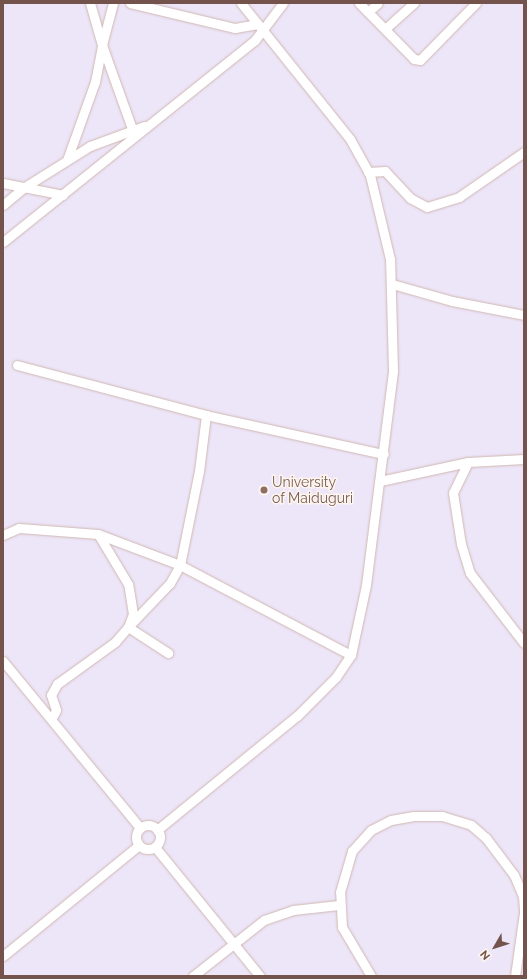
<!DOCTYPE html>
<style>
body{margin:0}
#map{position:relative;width:527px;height:979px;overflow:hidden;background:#fbf0e8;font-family:Raleway,sans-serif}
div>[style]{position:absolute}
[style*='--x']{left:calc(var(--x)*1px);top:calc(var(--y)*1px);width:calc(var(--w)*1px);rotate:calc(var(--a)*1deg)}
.education>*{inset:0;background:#ede5f8}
.roads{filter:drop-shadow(0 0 1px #cfb8b1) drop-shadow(0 0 1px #cfb8b1)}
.street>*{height:9px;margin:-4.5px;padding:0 4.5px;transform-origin:4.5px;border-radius:4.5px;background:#fff}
.street>.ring{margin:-4.5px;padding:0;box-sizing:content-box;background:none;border:9px solid #fff;border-radius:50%}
.dots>*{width:11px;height:11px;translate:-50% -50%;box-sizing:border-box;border:2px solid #fef5ee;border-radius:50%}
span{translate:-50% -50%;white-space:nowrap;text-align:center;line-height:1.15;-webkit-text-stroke:3px #fef5ee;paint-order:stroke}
.education-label{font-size:14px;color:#785e54}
.left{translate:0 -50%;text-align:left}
.frame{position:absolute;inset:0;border:4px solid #74534d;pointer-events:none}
.north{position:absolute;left:475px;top:927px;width:40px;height:40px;-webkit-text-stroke:3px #fef5ee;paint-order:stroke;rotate:231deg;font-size:11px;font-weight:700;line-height:16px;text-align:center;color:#74534d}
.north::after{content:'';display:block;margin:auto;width:14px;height:18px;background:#74534d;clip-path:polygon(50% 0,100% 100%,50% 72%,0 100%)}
</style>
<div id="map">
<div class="education">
<div style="clip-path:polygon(3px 3px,524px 3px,524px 976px,3px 976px)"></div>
</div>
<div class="roads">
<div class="street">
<div style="--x:113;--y:3;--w:43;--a:104.7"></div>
<div style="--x:102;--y:45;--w:89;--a:70.3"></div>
<div style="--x:130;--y:3;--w:108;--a:13.4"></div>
<div style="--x:235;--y:28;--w:23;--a:-10"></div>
<div style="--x:359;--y:3;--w:78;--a:45.5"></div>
<div style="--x:414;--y:59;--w:6;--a:9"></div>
<div style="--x:420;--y:60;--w:80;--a:-45.5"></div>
<div style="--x:368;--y:12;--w:13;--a:-42"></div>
<div style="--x:385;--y:29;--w:39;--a:-42"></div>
<div style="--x:67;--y:160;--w:83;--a:-70.3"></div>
<div style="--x:95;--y:82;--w:38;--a:-79"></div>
<div style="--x:102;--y:45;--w:44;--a:-105.9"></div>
<div style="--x:368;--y:172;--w:17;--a:-3"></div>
<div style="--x:385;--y:171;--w:37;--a:47"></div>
<div style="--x:410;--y:198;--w:19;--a:28"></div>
<div style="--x:427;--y:207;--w:34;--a:-17"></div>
<div style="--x:459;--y:197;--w:79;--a:-34.7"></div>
<div style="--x:3;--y:183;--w:61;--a:11.3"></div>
<div style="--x:3;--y:205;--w:26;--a:-40"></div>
<div style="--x:23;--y:188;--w:79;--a:-32.1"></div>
<div style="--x:90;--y:146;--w:58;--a:-20.3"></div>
<div style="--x:3;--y:242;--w:323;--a:-38.7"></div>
<div style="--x:255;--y:40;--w:46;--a:-52.9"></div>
<div style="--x:392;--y:284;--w:62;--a:15.8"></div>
<div style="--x:452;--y:301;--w:73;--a:11"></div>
<div style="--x:17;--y:365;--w:196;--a:14.8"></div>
<div style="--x:206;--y:415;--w:56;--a:97.1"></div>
<div style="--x:199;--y:471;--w:96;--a:101.4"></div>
<div style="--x:180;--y:565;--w:21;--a:119"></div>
<div style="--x:170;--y:583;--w:61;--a:133.7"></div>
<div style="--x:128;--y:627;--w:48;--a:33"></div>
<div style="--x:206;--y:415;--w:182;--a:12.4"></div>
<div style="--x:468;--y:462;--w:34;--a:116"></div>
<div style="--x:453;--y:493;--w:52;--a:81.1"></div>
<div style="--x:461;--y:544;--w:30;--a:73"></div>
<div style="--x:470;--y:573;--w:88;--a:52.4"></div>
<div style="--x:380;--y:481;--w:90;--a:-12.2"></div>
<div style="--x:468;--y:462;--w:56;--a:-3.1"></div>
<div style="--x:3;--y:535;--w:17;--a:-24"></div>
<div style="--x:19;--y:528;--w:79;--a:4.3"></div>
<div style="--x:98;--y:534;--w:88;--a:20.7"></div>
<div style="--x:180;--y:565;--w:193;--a:27.8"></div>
<div style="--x:3;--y:661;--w:216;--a:50.6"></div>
<div style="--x:52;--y:718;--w:9;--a:-63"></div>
<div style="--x:56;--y:710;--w:16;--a:-108"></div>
<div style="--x:51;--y:695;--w:13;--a:-61"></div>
<div style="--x:57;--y:684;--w:72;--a:-35.9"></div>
<div style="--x:115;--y:642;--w:20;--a:-49"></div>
<div style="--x:128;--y:627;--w:14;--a:-69"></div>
<div style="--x:133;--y:614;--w:30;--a:-99"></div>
<div style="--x:128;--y:584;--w:58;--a:-121"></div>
<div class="ring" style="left:136px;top:825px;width:15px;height:15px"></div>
<div style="--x:157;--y:830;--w:181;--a:-39.2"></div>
<div style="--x:297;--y:716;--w:55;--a:-45"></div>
<div style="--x:336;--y:677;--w:27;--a:-56"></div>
<div style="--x:351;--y:655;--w:72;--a:-77.9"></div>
<div style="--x:366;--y:585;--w:216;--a:-82.8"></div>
<div style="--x:393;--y:371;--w:112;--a:-91.5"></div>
<div style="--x:390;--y:259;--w:86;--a:-103.4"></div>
<div style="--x:370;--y:175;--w:41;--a:-119.1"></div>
<div style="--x:350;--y:139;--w:174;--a:-128.7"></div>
<div style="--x:155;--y:847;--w:166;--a:50.9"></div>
<div style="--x:3;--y:956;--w:174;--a:-39.2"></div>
<div style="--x:193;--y:976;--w:90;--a:-38.3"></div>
<div style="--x:264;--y:920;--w:31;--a:-19"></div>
<div style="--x:293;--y:910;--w:46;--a:-6.2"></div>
<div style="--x:371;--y:976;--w:57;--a:-120.6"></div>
<div style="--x:342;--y:927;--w:35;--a:-93"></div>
<div style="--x:340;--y:892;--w:43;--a:-73.7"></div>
<div style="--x:352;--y:851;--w:28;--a:-48"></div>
<div style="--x:371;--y:830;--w:22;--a:-27"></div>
<div style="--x:391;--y:820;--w:23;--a:-10"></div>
<div style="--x:414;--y:816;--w:28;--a:0"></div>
<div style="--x:442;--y:816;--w:30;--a:17"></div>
<div style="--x:471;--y:825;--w:20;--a:41"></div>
<div style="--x:486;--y:838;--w:46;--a:52.9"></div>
<div style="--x:514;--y:875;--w:23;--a:67"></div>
<div style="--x:523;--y:896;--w:16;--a:86"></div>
<div style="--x:515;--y:976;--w:64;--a:-81.9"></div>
</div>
</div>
<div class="dots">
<div style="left:264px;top:490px;background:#8d6e63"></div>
</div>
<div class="education-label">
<span class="left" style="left:272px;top:490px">University<br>of Maiduguri</span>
</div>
<div class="frame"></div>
<div class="north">N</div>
</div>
